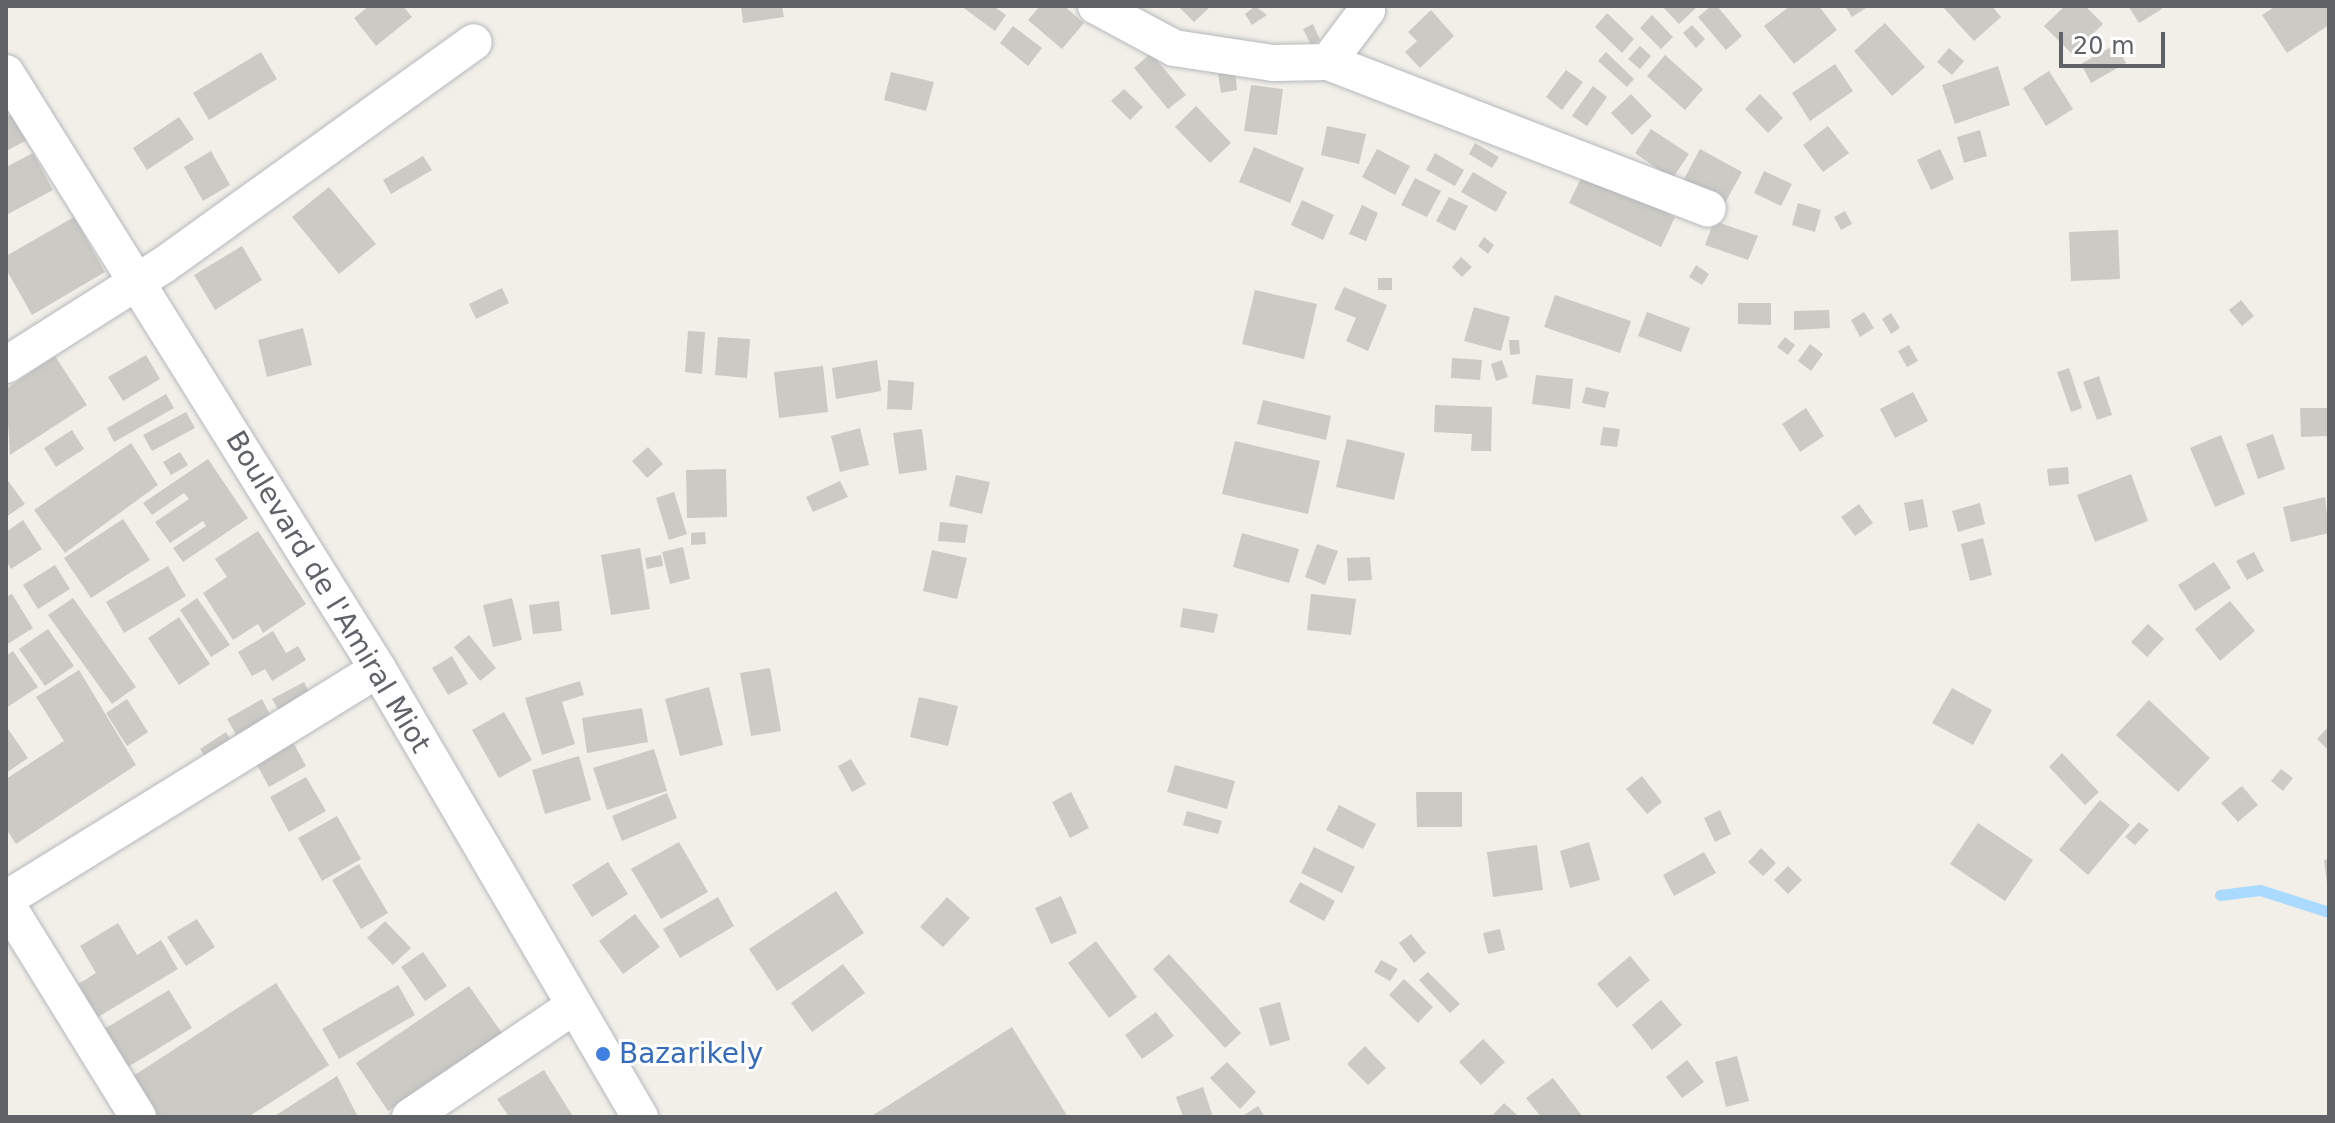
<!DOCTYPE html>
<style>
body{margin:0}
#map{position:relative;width:2335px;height:1123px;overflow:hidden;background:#f1efe8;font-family:"DejaVu Sans",sans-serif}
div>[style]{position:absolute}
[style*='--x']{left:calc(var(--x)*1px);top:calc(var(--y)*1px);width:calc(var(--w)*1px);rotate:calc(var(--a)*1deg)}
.stream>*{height:11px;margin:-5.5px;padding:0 5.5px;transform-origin:5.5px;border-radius:5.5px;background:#aadaff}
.building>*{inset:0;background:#cccac5}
.roads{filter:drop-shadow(0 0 2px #b5b8bc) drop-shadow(0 0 2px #b5b8bc)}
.street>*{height:36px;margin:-18px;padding:0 18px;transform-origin:18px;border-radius:18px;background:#fff}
.dots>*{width:22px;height:22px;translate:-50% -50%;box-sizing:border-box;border:4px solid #fff;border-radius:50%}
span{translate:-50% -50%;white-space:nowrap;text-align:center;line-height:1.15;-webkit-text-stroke:6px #fff;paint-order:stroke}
.street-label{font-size:28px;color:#5f6368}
.shop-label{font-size:28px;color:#366cbe}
.left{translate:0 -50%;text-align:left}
.frame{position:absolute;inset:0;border:8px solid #5f6368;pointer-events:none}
.scale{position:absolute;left:2059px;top:32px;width:106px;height:36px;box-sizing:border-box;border:4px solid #5f6368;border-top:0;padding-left:10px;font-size:24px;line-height:28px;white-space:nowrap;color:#5f6368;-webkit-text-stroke:6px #fff;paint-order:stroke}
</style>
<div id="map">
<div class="stream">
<div style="--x:2220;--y:895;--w:40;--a:-7.1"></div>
<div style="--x:2260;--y:890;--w:72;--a:17.7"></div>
</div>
<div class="building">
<div style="clip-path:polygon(369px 6px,403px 6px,412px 17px,376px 46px,354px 18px)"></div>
<div style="clip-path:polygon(741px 6px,782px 6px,784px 17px,743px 23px)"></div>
<div style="clip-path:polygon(961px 6px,993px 6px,1006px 15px,995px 31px)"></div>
<div style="clip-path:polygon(1040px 6px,1064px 6px,1084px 23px,1062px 49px,1028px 20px)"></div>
<div style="clip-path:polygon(1178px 6px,1211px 6px,1194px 22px)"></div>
<div style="clip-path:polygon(1255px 6px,1267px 15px,1252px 25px,1245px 14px)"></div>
<div style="clip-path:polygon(1662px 6px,1698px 6px,1679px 24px)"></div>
<div style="clip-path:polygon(1711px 6px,1717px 6px,1742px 36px,1726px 50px,1698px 17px)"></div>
<div style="clip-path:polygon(1790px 6px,1819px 6px,1837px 30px,1794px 64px,1764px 26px)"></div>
<div style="clip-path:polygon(1845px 6px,1869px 6px,1852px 17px)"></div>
<div style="clip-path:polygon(1942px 6px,1992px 6px,2001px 17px,1974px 41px)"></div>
<div style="clip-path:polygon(2065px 6px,2085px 6px,2103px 24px,2072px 54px,2044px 26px)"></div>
<div style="clip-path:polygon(2128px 6px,2160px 6px,2162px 9px,2139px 23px)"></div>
<div style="clip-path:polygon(2276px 6px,2329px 6px,2329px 25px,2287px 53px,2262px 15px)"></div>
<div style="clip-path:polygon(1431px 10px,1454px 36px,1420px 68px,1405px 52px,1417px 41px,1408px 32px)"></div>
<div style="clip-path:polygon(1607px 13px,1634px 39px,1622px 53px,1595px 27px)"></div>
<div style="clip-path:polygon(1652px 15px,1673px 37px,1661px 49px,1640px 28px)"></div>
<div style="clip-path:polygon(1885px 23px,1925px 67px,1892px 96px,1854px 51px)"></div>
<div style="clip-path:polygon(1313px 24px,1320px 40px,1311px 45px,1303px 29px)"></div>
<div style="clip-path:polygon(1692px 25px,1705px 39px,1696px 48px,1683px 33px)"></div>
<div style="clip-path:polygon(1013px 26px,1042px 48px,1028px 66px,1000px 43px)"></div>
<div style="clip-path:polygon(2116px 44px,2126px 63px,2091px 83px,2081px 64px)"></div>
<div style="clip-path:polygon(1640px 46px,1651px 56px,1640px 69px,1628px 59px)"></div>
<div style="clip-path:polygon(1949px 48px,1964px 61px,1952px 75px,1937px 62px)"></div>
<div style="clip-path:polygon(261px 52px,277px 79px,209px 120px,193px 93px)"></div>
<div style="clip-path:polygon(1606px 52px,1634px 79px,1627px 87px,1598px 61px)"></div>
<div style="clip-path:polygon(1151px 53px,1186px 95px,1168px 109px,1134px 68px)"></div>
<div style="clip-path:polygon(1665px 55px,1703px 89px,1685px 110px,1647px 76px)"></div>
<div style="clip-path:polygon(1835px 64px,1853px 91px,1810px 121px,1792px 93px)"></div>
<div style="clip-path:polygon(1998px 66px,2010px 105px,1955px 124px,1942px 85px)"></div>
<div style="clip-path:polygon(1566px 70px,1583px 82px,1562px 110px,1546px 97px)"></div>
<div style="clip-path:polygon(1235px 71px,1237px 90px,1221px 93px,1218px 74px)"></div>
<div style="clip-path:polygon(2049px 71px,2073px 109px,2046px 126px,2023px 88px)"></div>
<div style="clip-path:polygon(891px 72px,934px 82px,926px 111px,884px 100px)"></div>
<div style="clip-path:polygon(1251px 85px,1283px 89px,1277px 135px,1244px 131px)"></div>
<div style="clip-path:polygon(1593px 86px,1607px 97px,1587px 126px,1572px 116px)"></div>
<div style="clip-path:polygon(1124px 89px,1143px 107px,1130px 120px,1111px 101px)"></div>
<div style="clip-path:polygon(1631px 94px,1652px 116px,1632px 135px,1611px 113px)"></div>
<div style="clip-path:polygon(1760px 94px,1783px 118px,1768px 133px,1745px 109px)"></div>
<div style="clip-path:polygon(1196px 106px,1231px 143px,1210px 163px,1175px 127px)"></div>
<div style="clip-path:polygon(15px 113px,29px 139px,6px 151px,6px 117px)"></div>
<div style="clip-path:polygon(179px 117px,194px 139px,147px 170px,133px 148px)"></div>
<div style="clip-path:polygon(1327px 126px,1366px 134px,1359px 164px,1321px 155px)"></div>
<div style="clip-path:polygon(1828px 126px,1849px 153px,1823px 172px,1803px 145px)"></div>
<div style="clip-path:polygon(1651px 129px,1689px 154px,1672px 179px,1635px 153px)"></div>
<div style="clip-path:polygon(1980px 130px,1987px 156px,1964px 163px,1957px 137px)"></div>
<div style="clip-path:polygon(1475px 143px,1499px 157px,1492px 168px,1469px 154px)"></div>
<div style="clip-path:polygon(1254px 147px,1304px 168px,1290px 203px,1239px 182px)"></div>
<div style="clip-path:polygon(1377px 149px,1410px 166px,1395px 195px,1362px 177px)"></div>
<div style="clip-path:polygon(1700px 149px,1742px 172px,1725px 203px,1683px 181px)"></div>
<div style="clip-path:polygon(1940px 149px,1954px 179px,1931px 190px,1917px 160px)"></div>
<div style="clip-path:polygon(211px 151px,230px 185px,203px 201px,184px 167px)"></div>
<div style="clip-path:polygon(33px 153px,53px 190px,8px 214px,6px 167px)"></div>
<div style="clip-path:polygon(1435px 153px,1464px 170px,1455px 186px,1426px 170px)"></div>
<div style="clip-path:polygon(423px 156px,432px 170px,391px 194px,383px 180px)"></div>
<div style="clip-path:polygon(1764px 171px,1792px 184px,1781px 206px,1754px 193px)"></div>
<div style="clip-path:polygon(1473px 172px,1507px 192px,1496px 212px,1461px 192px)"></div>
<div style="clip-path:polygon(1583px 174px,1675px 217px,1661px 247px,1569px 203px)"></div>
<div style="clip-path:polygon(1415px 178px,1441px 191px,1427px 217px,1401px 205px)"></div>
<div style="clip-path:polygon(329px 187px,376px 244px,339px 274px,292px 217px)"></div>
<div style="clip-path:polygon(1449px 197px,1468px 206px,1455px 231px,1436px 221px)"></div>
<div style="clip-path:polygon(1302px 200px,1334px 215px,1323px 240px,1291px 225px)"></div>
<div style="clip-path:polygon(1798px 203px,1821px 210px,1815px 232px,1792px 225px)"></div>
<div style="clip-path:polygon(1362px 205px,1378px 213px,1366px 241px,1349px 234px)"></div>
<div style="clip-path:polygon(1845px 211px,1852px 224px,1841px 230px,1834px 217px)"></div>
<div style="clip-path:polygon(74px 217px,105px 272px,32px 315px,6px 269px,6px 256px)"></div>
<div style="clip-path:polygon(1714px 221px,1758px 236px,1748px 260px,1705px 245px)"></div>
<div style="clip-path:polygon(2118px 230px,2120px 279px,2071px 281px,2069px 232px)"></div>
<div style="clip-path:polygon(1484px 237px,1494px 245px,1488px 254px,1478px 246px)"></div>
<div style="clip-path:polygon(242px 246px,262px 280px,215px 310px,194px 275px)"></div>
<div style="clip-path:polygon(1461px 257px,1472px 267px,1462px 277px,1452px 267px)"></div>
<div style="clip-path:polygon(1696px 265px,1709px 274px,1702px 285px,1689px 277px)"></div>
<div style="clip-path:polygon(1378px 278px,1392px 278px,1392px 290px,1378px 290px)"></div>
<div style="clip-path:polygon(1344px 287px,1387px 305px,1368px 351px,1346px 341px,1356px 318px,1334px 309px)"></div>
<div style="clip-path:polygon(502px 288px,509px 303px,476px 319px,469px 304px)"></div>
<div style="clip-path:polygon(1255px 290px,1317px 304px,1304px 359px,1242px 344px)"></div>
<div style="clip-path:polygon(1555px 295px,1631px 321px,1620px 353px,1544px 327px)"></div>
<div style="clip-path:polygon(2241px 300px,2254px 316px,2242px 326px,2229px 310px)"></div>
<div style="clip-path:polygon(1738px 303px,1771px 303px,1771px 325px,1738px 324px)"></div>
<div style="clip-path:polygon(1474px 307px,1510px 317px,1501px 351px,1464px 341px)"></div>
<div style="clip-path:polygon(1829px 310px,1830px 328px,1794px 330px,1794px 311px)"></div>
<div style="clip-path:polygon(1647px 312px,1690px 328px,1681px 352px,1638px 336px)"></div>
<div style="clip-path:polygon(1864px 312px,1874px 328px,1860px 337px,1851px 320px)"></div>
<div style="clip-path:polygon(1891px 313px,1900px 328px,1891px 334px,1882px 319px)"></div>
<div style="clip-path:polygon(303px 328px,312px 365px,267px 377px,258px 340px)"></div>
<div style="clip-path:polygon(688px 331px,705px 332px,702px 374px,685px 372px)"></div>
<div style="clip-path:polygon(718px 337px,750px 339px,747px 378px,715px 375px)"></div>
<div style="clip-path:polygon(1785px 337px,1795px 345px,1788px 355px,1777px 347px)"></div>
<div style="clip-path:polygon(1509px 340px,1519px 340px,1520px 354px,1510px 355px)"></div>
<div style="clip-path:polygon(1810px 344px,1823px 354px,1811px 371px,1798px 361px)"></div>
<div style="clip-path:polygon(1909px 345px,1918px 361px,1907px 367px,1898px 351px)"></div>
<div style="clip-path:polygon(146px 355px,160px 379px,123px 401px,108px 377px)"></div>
<div style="clip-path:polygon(55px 356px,87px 405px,10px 455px,6px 389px)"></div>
<div style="clip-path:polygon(1452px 358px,1482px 360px,1480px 380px,1451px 378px)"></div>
<div style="clip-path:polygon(877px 360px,881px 391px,836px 399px,832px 368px)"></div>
<div style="clip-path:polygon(1502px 360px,1508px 377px,1496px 381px,1491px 364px)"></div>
<div style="clip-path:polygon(823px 366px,828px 412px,779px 418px,774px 372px)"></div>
<div style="clip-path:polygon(2069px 368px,2082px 408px,2071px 412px,2057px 372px)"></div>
<div style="clip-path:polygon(1536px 375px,1573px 379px,1570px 409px,1532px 404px)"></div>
<div style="clip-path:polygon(2099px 376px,2112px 415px,2097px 420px,2083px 382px)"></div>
<div style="clip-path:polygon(888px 380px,914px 382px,912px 410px,887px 409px)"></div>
<div style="clip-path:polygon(1586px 387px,1609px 392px,1605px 408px,1582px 403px)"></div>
<div style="clip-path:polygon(1913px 392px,1928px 421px,1895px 438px,1880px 409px)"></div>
<div style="clip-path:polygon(166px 394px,174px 408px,114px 442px,107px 428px)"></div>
<div style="clip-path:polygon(1263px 400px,1331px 416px,1326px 440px,1257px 424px)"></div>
<div style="clip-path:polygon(1435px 405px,1492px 407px,1491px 451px,1471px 451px,1472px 434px,1434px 432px)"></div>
<div style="clip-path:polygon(1806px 408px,1824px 436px,1800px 452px,1782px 424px)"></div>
<div style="clip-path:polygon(2300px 408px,2329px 408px,2329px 436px,2301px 437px)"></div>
<div style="clip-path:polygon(186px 412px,195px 428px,152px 451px,143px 435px)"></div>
<div style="clip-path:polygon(1603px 427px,1620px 429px,1617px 447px,1600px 445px)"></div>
<div style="clip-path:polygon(860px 428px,869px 465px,840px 472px,831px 436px)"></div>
<div style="clip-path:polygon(922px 429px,927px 470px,899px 474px,893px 433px)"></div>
<div style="clip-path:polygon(72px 430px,84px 449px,56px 467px,44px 448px)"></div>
<div style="clip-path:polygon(2273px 434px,2285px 469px,2258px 479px,2246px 444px)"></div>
<div style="clip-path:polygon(2221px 435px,2245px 494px,2215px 507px,2190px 448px)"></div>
<div style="clip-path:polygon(1347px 439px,1405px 453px,1394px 500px,1336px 487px)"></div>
<div style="clip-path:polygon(1235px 441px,1320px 461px,1308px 514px,1222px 494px)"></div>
<div style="clip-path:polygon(131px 443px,158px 485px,65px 553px,34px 510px)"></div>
<div style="clip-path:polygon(648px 447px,663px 464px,647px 478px,632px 461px)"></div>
<div style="clip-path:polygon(180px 452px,188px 465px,171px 475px,163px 462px)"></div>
<div style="clip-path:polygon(208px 459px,248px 518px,183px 562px,173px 548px,206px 526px,203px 521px,170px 543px,155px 522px,189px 499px,184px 493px,152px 515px,143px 503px)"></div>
<div style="clip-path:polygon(2068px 467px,2069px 484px,2049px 486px,2047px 469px)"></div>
<div style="clip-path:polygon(726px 469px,727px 517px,687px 518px,686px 470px)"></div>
<div style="clip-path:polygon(2131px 474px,2148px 521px,2095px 542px,2077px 495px)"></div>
<div style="clip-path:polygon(956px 475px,990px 482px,982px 514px,949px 506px)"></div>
<div style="clip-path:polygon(6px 478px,25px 504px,6px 517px)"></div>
<div style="clip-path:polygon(840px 481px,848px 497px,813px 512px,806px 497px)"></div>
<div style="clip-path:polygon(674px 492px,687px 534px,669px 540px,656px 498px)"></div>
<div style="clip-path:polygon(2325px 497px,2329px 533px,2291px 542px,2283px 507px)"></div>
<div style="clip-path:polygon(1923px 499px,1928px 527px,1909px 531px,1904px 503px)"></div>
<div style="clip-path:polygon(1980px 503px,1985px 524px,1958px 532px,1952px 511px)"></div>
<div style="clip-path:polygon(1859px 504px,1873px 523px,1855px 536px,1841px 517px)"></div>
<div style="clip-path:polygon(123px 519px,150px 560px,91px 598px,64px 558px)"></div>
<div style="clip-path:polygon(23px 520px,42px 549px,11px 569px,6px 561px,6px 532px)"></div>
<div style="clip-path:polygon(940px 522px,968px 525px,965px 543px,938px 541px)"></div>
<div style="clip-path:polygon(258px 531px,306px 604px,263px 633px,258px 624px,233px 640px,203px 593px,227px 577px,215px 559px)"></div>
<div style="clip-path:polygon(705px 532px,706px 544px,691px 545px,691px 533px)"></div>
<div style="clip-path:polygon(1242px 533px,1299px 549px,1289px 583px,1233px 567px)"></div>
<div style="clip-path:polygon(1983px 538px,1992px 575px,1970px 581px,1961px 544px)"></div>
<div style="clip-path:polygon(1317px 544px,1338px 551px,1325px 585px,1305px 577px)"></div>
<div style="clip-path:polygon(683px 547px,690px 579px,670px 584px,662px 552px)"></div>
<div style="clip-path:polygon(640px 548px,650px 609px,611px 615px,601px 555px)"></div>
<div style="clip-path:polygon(932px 550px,967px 558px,957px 599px,923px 591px)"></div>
<div style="clip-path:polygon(2254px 552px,2264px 571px,2247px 580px,2236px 561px)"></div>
<div style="clip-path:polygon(661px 555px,663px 566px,647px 569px,645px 558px)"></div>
<div style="clip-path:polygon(1370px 557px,1372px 580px,1348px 581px,1347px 558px)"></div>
<div style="clip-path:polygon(2214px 562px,2231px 588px,2195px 611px,2178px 585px)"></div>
<div style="clip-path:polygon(55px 565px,70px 589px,38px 609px,23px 585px)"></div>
<div style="clip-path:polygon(168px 566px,186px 596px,124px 633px,106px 602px)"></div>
<div style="clip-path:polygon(12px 594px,33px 628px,6px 645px,6px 597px)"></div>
<div style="clip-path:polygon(1311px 594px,1356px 599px,1351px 635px,1307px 630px)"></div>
<div style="clip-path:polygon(73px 598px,136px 687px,112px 704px,48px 615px)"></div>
<div style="clip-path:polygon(197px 598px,230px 645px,211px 657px,180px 610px)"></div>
<div style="clip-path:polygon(512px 598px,522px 640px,493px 647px,483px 605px)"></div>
<div style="clip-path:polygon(559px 601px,562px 631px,533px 634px,529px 605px)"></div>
<div style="clip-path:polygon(2230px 601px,2255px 631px,2220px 661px,2195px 629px)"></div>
<div style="clip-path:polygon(1183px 608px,1218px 614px,1214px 633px,1180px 627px)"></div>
<div style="clip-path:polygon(179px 617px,210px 664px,179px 685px,148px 638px)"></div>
<div style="clip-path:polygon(2148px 624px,2164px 639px,2147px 657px,2131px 642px)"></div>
<div style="clip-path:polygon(48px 629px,74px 666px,45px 686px,19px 649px)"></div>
<div style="clip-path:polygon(273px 631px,286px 653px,298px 646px,306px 660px,272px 681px,265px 669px,252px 676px,238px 652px)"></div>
<div style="clip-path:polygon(469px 635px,496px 668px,480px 681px,454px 647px)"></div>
<div style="clip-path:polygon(13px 651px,38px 687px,6px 708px,6px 656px)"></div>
<div style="clip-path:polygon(452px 656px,468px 684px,448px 695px,432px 668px)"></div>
<div style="clip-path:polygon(770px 668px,781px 731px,751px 736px,740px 673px)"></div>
<div style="clip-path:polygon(79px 670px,136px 765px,16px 844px,6px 829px,6px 779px,64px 741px,36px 697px)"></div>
<div style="clip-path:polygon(580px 681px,584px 695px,562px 702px,575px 744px,542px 755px,525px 698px)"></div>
<div style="clip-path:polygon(304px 682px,312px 698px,281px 714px,272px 699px)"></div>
<div style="clip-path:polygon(709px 687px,723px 745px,680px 756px,665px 699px)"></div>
<div style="clip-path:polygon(1952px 688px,1992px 710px,1973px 745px,1932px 723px)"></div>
<div style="clip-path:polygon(919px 697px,958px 706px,948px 746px,910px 737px)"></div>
<div style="clip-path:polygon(127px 699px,148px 732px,127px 746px,106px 713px)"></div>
<div style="clip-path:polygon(262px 699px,274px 722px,240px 741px,227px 719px)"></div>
<div style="clip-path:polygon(2149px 700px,2210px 758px,2178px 792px,2116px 735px)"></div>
<div style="clip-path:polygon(642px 708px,648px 742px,587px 753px,582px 718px)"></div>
<div style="clip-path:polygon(504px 712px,532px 760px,499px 778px,472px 730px)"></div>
<div style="clip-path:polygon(6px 726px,28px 758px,6px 773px)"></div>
<div style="clip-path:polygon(2329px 726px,2329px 751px,2317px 739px)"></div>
<div style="clip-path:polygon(226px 732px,235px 747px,209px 763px,200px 749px)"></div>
<div style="clip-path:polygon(288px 733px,306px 766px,269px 787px,251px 754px)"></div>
<div style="clip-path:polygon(654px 749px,667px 791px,607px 810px,593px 768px)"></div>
<div style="clip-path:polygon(2062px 753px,2099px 792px,2085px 805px,2049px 767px)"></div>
<div style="clip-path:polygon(579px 756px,591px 800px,545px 814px,532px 770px)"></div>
<div style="clip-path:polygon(851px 759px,866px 784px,852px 792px,838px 766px)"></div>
<div style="clip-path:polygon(1175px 765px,1235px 781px,1227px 809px,1167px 792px)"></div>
<div style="clip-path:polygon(2281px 769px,2293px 778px,2283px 791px,2271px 781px)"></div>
<div style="clip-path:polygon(1642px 776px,1662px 802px,1647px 814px,1626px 789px)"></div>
<div style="clip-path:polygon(306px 777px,326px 811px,289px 832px,270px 797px)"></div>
<div style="clip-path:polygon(2242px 786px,2258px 805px,2238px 822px,2221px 803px)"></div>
<div style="clip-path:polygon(1071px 792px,1089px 828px,1070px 838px,1052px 802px)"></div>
<div style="clip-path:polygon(1416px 792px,1462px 792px,1462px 827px,1417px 827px)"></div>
<div style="clip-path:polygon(667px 793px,677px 818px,622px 841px,612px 816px)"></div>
<div style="clip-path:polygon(2100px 800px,2130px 825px,2088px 875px,2059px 850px)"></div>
<div style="clip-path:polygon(1339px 805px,1376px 824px,1363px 849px,1326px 830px)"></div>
<div style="clip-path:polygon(1720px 810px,1731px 834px,1715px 842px,1704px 818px)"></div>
<div style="clip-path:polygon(1187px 811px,1222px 821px,1218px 834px,1183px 825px)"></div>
<div style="clip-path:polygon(337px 816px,361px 859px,322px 881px,298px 838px)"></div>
<div style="clip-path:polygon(2139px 822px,2149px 830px,2135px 845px,2125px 837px)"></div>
<div style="clip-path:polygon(1978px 823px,2033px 860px,2005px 901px,1950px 864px)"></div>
<div style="clip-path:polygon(679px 842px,708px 892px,661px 919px,631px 869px)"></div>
<div style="clip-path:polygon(1589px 842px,1600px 880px,1570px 888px,1560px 851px)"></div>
<div style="clip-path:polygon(1537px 845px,1543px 890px,1493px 897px,1487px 852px)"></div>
<div style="clip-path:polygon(1314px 847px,1355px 867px,1342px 893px,1301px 873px)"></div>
<div style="clip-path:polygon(1761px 848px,1776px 863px,1763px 876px,1748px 862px)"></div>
<div style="clip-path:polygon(1704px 852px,1716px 873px,1674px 896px,1663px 875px)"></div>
<div style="clip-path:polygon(2329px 859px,2329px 883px,2327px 883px,2324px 860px)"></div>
<div style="clip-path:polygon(608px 862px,628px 894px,592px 917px,572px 885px)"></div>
<div style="clip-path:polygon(359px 864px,388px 913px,361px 929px,332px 880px)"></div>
<div style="clip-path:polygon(1788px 866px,1802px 880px,1788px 894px,1774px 880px)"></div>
<div style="clip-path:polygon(1300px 882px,1335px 901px,1324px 921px,1289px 902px)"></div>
<div style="clip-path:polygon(836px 891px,864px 933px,777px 991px,749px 949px)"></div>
<div style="clip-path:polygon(1061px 896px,1077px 933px,1051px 944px,1035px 908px)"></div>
<div style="clip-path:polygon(718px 897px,734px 926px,680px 958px,663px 929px)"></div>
<div style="clip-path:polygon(947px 897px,970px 918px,943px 947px,920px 927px)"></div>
<div style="clip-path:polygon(635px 914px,660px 947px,623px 974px,599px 941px)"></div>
<div style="clip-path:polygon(197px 919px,215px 947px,186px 966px,167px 937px)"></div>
<div style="clip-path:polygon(385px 921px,411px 948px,393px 965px,367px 938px)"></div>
<div style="clip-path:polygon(118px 923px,137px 955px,161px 940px,178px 969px,98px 1017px,78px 984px,96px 973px,80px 946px)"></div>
<div style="clip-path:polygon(1500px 929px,1505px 950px,1488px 954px,1483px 933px)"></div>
<div style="clip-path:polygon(1411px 934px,1426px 953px,1414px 963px,1399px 943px)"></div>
<div style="clip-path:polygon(1096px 941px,1137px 997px,1109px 1018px,1068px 963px)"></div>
<div style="clip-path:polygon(423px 952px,447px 986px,425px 1001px,401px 967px)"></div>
<div style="clip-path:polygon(1169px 954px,1241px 1033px,1225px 1048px,1153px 969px)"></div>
<div style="clip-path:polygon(1630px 956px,1650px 980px,1617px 1008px,1597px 984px)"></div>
<div style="clip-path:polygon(1381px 960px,1398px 969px,1390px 981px,1374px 972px)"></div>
<div style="clip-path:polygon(843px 964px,865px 993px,812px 1032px,791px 1003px)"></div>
<div style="clip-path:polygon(1428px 972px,1460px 1004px,1450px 1013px,1419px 980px)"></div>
<div style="clip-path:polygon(1404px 979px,1433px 1007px,1418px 1023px,1389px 995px)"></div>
<div style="clip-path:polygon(276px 983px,329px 1065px,248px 1117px,146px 1117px,124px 1082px)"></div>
<div style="clip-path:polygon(398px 985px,415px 1015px,339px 1059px,322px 1029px)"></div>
<div style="clip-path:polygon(469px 986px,502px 1033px,388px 1111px,356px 1063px)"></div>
<div style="clip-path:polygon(169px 990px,192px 1028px,118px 1073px,96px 1034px)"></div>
<div style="clip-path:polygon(1661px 1000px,1682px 1025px,1652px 1050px,1632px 1025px)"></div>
<div style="clip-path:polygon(1280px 1002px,1290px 1040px,1270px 1046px,1259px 1008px)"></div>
<div style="clip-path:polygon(1156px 1012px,1174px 1036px,1142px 1059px,1125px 1035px)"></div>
<div style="clip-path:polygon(1012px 1027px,1068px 1117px,870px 1117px)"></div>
<div style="clip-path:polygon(1483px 1039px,1505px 1062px,1481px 1085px,1459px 1062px)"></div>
<div style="clip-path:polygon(1365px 1046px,1386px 1068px,1368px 1085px,1347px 1064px)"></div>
<div style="clip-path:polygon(1737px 1056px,1749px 1101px,1726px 1107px,1715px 1062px)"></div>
<div style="clip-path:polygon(1687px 1060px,1704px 1082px,1682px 1098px,1666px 1077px)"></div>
<div style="clip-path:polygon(1227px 1062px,1256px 1092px,1240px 1109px,1210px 1078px)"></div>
<div style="clip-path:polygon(544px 1070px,572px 1115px,509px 1117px,497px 1099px)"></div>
<div style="clip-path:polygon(337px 1076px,358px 1117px,273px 1117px)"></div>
<div style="clip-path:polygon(1553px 1078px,1583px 1117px,1541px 1117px,1526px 1098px)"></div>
<div style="clip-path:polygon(1203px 1087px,1213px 1117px,1183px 1117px,1176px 1097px)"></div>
<div style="clip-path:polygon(1504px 1103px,1519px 1117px,1491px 1117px)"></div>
<div style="clip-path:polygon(1258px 1106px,1265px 1117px,1241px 1117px)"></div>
</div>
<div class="roads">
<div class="street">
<div style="--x:1096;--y:6;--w:89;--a:28.3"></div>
<div style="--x:1174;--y:48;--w:100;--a:8.6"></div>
<div style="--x:1273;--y:63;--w:55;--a:-1"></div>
<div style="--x:1328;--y:62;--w:407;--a:21.1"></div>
<div style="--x:1328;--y:62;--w:65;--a:-53.1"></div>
<div style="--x:1367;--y:10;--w:5;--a:-127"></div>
<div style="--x:6;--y:73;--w:703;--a:58.03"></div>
<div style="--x:378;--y:669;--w:519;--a:59.68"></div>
<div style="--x:6;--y:365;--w:188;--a:-32.4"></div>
<div style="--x:165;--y:264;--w:380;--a:-35.7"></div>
<div style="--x:6;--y:899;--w:437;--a:-31.7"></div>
<div style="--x:6;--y:903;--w:251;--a:58.3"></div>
<div style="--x:410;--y:1117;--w:198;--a:-34.1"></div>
</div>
</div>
<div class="dots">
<div style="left:603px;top:1054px;background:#3f7fe0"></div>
</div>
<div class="street-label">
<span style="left:328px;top:592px;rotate:59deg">Boulevard de l'Amiral Miot</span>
</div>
<div class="shop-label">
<span class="left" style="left:619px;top:1054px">Bazarikely</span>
</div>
<div class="frame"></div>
<div class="scale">20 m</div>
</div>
